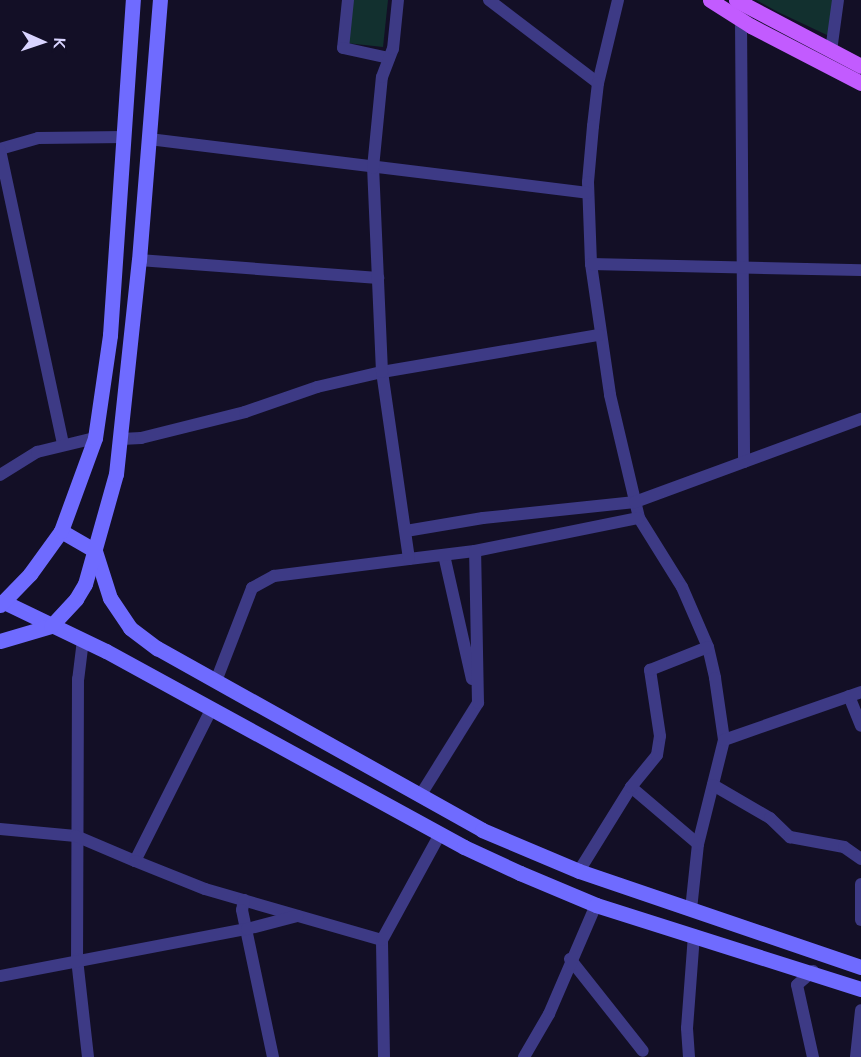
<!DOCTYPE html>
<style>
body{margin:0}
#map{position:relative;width:861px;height:1057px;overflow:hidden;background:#130f26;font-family:Mulish,sans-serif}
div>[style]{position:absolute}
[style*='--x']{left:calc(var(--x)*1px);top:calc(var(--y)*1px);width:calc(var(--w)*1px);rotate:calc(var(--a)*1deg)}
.green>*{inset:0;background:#12302f}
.street>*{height:12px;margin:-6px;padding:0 6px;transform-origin:6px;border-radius:6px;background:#3d3a85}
.secondary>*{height:15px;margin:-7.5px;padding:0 7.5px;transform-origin:7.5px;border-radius:7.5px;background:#6f6bff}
.primary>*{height:15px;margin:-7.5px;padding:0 7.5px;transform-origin:7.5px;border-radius:7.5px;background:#c25bff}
span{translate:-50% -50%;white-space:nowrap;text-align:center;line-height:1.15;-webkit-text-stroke:6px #130f26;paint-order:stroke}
.north{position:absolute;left:12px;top:12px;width:60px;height:60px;-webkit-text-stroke:4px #130f26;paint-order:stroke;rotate:93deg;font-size:16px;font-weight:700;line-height:24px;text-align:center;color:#d9d4ff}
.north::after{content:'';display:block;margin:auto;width:21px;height:27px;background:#d9d4ff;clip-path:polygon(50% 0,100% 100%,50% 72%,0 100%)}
</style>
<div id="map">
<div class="green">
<div style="clip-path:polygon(352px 0,388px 0,383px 47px,346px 43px)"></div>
<div style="clip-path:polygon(756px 0,835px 0,829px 36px,778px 12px)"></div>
</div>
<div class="street">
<div style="--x:348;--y:0;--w:48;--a:95.9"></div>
<div style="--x:343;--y:48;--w:47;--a:12.3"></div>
<div style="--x:489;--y:0;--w:137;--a:37.3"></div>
<div style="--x:618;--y:0;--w:85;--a:103.5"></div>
<div style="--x:598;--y:83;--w:43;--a:96.6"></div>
<div style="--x:593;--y:126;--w:56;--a:95.1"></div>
<div style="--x:588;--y:182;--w:82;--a:87.9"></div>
<div style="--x:591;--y:264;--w:132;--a:81.7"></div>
<div style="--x:610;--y:395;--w:126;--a:76.7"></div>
<div style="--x:639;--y:518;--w:81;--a:58.1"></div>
<div style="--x:682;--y:587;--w:65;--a:66.6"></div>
<div style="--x:708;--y:647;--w:32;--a:77"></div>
<div style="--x:715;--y:678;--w:63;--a:81.7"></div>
<div style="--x:724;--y:740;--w:107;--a:104"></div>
<div style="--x:698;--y:844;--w:66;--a:96.1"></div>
<div style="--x:741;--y:20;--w:442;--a:89.6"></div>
<div style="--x:831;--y:51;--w:51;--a:-82.2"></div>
<div style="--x:149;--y:139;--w:442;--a:7"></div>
<div style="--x:0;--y:149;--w:40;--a:-16"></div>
<div style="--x:38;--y:138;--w:87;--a:-0.7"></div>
<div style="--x:0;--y:150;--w:301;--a:77.9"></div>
<div style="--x:139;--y:260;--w:240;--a:4.3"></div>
<div style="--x:591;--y:264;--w:270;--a:1.3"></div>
<div style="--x:121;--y:439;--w:20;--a:-3"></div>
<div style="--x:141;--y:438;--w:107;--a:-14"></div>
<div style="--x:245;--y:412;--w:76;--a:-19.1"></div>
<div style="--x:317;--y:387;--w:67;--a:-13"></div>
<div style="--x:382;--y:372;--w:220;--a:-9.7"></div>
<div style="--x:0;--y:475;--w:44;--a:-31.9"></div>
<div style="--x:37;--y:452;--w:60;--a:-13.6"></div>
<div style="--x:406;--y:531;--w:78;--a:-9.6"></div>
<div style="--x:483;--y:518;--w:153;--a:-6"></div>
<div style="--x:635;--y:502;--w:241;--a:-20.2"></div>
<div style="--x:444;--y:555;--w:127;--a:77.3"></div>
<div style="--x:409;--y:559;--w:66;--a:-6.9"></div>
<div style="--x:475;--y:551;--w:167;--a:-11.4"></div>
<div style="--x:83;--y:640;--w:39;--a:97"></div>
<div style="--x:78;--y:679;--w:280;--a:90.2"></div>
<div style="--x:77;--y:959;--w:99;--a:83.6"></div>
<div style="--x:216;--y:681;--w:100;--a:-68.8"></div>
<div style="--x:252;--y:588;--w:25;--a:-29"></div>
<div style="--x:274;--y:576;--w:136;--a:-7.2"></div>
<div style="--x:409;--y:559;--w:189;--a:-98.2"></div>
<div style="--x:382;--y:372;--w:204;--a:-92.5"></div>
<div style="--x:373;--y:168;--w:91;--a:-84.4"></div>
<div style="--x:382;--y:77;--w:30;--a:-69"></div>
<div style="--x:393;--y:49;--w:49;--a:-84.2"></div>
<div style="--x:849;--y:696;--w:32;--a:68"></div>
<div style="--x:724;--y:740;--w:145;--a:-19.3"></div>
<div style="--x:713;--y:785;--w:66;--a:30.1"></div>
<div style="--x:770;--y:818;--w:28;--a:44"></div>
<div style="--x:790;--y:837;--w:55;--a:10.5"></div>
<div style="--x:844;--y:847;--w:21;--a:35"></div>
<div style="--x:631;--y:787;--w:88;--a:40.4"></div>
<div style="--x:420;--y:796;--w:110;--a:-58.1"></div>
<div style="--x:478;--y:703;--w:152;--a:-91.1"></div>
<div style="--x:0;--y:829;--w:76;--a:5.3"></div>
<div style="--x:76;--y:836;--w:64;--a:23"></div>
<div style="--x:135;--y:861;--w:171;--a:-63.3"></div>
<div style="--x:135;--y:861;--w:75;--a:21.8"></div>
<div style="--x:205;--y:889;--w:184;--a:16.1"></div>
<div style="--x:579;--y:871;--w:99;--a:-58.2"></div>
<div style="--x:631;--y:787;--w:41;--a:-50.9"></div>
<div style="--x:657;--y:755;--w:19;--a:-81"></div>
<div style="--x:660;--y:736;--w:67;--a:-98.6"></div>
<div style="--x:650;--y:670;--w:62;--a:-21.6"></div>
<div style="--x:861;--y:884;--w:36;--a:90"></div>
<div style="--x:244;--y:900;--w:10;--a:101"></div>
<div style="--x:242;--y:910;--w:150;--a:78.1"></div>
<div style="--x:570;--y:959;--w:117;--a:51.6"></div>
<div style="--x:813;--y:971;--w:21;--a:139"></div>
<div style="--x:797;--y:985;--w:74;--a:77.5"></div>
<div style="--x:0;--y:976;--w:251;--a:-10.8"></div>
<div style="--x:247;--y:929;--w:52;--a:-14.6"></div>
<div style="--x:384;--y:1057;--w:117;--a:-91"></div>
<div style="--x:382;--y:940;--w:121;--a:-61.3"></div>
<div style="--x:524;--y:1057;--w:50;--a:-59.8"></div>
<div style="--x:549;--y:1014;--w:119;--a:-66.7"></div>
<div style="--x:689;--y:1057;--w:29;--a:-94"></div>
<div style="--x:687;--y:1028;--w:93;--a:-85.7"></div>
<div style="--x:856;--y:1057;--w:47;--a:-83.9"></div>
</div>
<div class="secondary">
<div style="--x:61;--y:531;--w:39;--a:30"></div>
<div style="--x:95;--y:551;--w:49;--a:72.3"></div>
<div style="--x:110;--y:598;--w:36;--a:56"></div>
<div style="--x:130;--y:628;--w:34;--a:37"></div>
<div style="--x:157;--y:648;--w:372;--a:29.2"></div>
<div style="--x:482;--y:830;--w:105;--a:22.9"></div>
<div style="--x:579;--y:871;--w:298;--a:18.8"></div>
<div style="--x:4;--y:602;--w:113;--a:25.7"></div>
<div style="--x:106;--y:651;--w:408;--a:28.7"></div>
<div style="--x:464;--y:847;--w:62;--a:24.9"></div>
<div style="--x:520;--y:873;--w:82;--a:22.8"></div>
<div style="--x:596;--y:905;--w:278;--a:17.6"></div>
<div style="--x:0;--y:605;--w:43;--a:-45.9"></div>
<div style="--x:30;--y:574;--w:53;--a:-54.2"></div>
<div style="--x:61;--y:531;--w:99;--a:-69.9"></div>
<div style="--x:95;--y:438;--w:104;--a:-81.7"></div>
<div style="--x:110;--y:335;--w:336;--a:-86.1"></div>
<div style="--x:0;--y:641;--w:53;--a:-16.4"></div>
<div style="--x:51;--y:626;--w:37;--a:-47"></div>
<div style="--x:76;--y:599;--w:17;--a:-59"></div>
<div style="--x:85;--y:584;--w:114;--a:-74.3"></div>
<div style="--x:116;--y:474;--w:215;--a:-83.9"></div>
<div style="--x:139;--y:260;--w:261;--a:-85.4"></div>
</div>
<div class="primary">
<div style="--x:710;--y:0;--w:49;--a:32.4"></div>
<div style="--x:751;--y:26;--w:124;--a:27.4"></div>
<div style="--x:736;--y:0;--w:141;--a:27.8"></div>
</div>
<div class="north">K</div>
</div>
